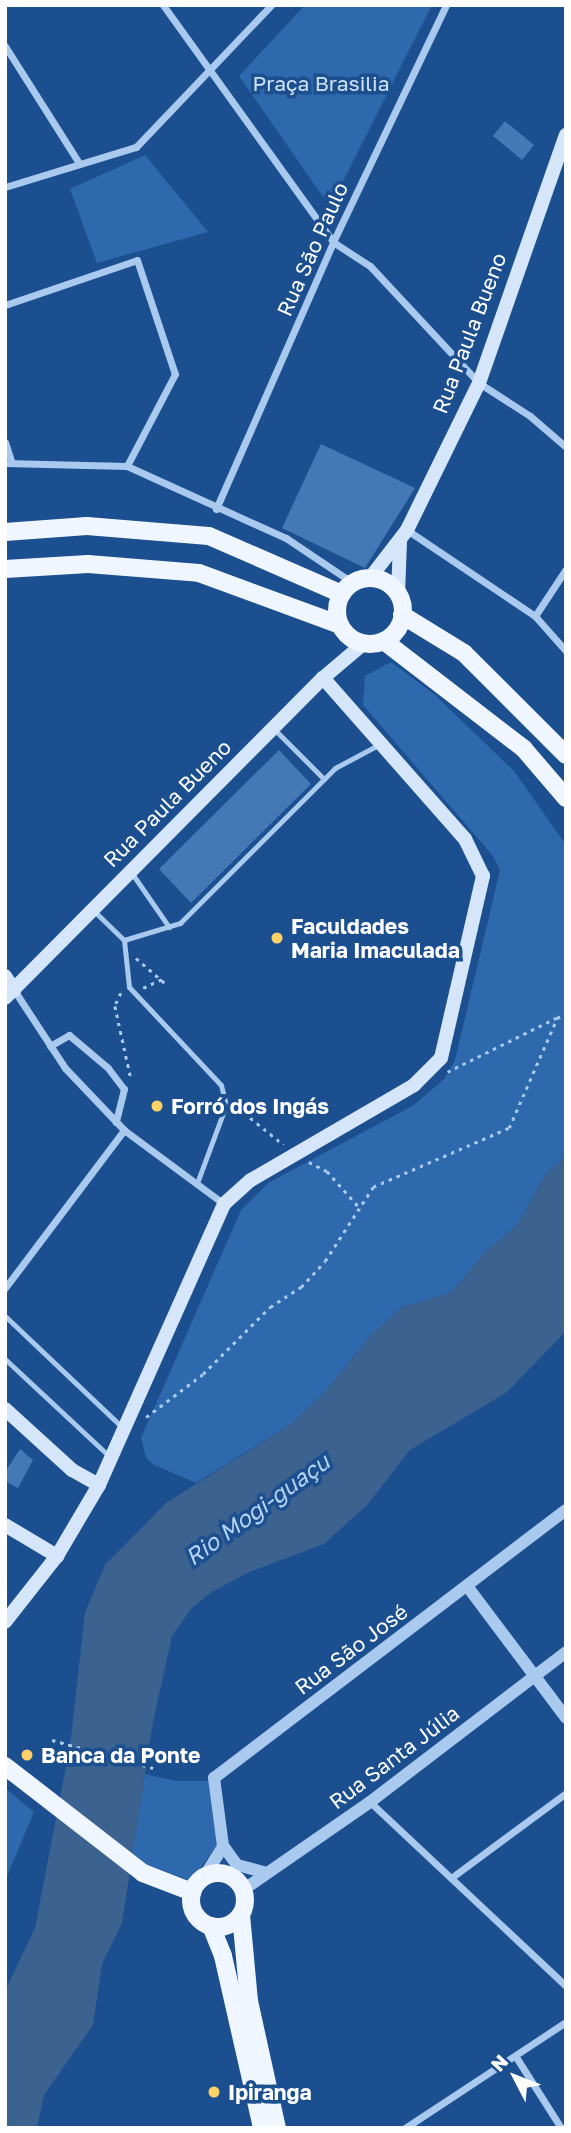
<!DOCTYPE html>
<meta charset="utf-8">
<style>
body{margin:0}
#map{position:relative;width:571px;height:2133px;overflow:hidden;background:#1b4f8f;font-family:"Golos Text",sans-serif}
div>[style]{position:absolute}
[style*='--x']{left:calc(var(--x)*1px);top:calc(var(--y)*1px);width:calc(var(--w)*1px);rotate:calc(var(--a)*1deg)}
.green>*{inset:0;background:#2e69ad}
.water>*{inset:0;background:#3c6290}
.building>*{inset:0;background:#4478b7}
.path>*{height:2.5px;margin-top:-1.25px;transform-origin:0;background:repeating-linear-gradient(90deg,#a9c9ee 0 3.5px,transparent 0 8.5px)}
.service>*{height:5px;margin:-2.5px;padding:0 2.5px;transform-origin:2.5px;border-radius:2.5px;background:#a9c9ee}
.minor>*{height:7px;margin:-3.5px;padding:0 3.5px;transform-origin:3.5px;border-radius:3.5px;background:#a9c9ee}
.tertiary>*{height:12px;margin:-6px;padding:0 6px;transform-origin:6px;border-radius:6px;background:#a9c9ee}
.secondary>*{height:14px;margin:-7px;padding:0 7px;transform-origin:7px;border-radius:7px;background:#d6e6fa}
.primary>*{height:18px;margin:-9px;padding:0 9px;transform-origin:9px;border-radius:9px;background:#f0f6ff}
.primary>.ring{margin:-9px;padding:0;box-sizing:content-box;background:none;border:18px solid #f0f6ff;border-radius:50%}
.dots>*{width:19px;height:19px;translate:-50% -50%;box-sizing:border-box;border:4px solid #1b4f8f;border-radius:50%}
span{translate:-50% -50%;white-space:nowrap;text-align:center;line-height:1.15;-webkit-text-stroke:7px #1b4f8f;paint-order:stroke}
.park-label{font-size:21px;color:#cfe3fa}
.street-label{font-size:21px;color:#fff}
.poi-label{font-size:21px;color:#fff;font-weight:700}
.left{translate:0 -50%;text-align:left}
.water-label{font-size:23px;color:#b5d3f5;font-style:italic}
.frame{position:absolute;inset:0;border:7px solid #fff;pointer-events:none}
.north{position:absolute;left:480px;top:2042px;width:70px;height:70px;-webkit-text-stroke:5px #1b4f8f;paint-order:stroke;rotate:312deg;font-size:19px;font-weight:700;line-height:28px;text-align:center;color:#fff}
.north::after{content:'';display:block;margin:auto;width:24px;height:32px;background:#fff;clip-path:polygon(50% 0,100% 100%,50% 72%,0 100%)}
</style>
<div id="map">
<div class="green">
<div style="clip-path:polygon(305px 5px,432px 5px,330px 207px,239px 76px)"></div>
<div style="clip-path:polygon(145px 155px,208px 232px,97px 263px,70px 189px)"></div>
<div style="clip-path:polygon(391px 662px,434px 694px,514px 771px,566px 845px,566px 1155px,546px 1174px,517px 1225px,486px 1251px,460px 1283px,449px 1293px,402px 1307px,371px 1335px,325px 1392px,288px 1426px,196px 1483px,154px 1465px,146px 1458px,141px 1438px,241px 1210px,268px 1183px,414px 1105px,445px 1078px,455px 1060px,500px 870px,493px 856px,363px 705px,365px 676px)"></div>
<div style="clip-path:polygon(145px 1774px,177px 1781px,211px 1781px,218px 1844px,191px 1881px,131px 1859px)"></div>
<div style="clip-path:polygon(5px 1788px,34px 1812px,5px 1881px)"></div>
</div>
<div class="water">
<div style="clip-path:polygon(566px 1155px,566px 1331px,507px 1392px,410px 1450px,367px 1505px,324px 1544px,247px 1573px,210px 1593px,191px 1609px,172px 1636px,153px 1722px,122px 1923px,102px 1964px,93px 2025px,44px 2095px,37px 2128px,5px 2128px,5px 1991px,35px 1928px,70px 1746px,85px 1613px,105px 1565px,166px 1503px,288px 1426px,325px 1392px,371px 1335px,402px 1307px,449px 1293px,460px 1283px,486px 1251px,517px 1225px,546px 1174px)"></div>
</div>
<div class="building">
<div style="clip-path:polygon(505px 121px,534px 145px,522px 160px,493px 136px)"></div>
<div style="clip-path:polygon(321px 444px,415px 488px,365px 568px,282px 528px)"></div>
<div style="clip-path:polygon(279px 750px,311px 784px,191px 903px,159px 869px)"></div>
<div style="clip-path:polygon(20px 1449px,33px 1460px,18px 1488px,5px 1481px,5px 1472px)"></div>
</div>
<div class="path">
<div style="--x:136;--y:958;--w:40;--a:41"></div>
<div style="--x:143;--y:988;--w:21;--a:-25"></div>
<div style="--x:121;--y:993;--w:14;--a:115"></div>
<div style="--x:115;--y:1006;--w:75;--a:77.6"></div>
<div style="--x:557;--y:1018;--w:10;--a:-24"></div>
<div style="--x:237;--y:1107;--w:60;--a:39"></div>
<div style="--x:309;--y:1162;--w:20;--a:27"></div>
<div style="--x:327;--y:1171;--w:47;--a:48.5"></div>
<div style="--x:146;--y:1417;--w:71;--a:-37"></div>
<div style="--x:203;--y:1374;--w:95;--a:-45"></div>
<div style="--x:270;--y:1307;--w:37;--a:-33"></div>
<div style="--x:301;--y:1287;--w:35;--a:-47"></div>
<div style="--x:325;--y:1261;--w:88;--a:-57"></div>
<div style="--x:373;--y:1187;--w:148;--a:-23.5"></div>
<div style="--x:509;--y:1128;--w:120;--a:-66.4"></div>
<div style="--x:557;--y:1018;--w:122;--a:153.6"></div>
<div style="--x:52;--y:1740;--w:105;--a:15.5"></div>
</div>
<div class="service">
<div style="--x:273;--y:728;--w:72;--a:45"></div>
<div style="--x:131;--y:872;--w:67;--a:55.4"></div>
<div style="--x:93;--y:910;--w:43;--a:44.1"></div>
<div style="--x:124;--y:940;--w:47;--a:83.9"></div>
<div style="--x:129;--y:987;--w:134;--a:46.8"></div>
<div style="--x:221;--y:1085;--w:21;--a:76"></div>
<div style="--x:226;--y:1105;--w:83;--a:110.4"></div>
<div style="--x:124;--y:940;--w:59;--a:-16.9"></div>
<div style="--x:180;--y:923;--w:219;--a:-45"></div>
<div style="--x:335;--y:768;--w:51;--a:-28.1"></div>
<div style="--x:5;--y:1316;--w:161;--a:43.5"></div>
<div style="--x:5;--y:1359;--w:144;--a:43"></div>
</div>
<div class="minor">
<div style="--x:163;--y:5;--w:292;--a:54.3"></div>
<div style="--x:333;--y:242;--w:44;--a:33"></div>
<div style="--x:370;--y:266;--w:160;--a:47"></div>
<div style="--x:479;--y:383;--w:61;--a:32.9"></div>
<div style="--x:530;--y:416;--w:48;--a:40.7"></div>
<div style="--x:5;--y:46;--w:138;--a:57.7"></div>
<div style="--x:5;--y:187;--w:137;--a:-17"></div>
<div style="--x:136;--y:147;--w:196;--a:-46.4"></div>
<div style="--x:5;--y:305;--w:139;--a:-18.8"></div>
<div style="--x:137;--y:260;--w:120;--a:71.6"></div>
<div style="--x:175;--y:374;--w:104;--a:117.6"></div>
<div style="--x:5;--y:442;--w:20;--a:72"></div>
<div style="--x:5;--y:463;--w:122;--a:1.4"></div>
<div style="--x:127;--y:466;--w:175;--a:24.4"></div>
<div style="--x:286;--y:538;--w:81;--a:33.9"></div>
<div style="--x:216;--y:509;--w:292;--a:-66.3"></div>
<div style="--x:333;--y:242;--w:263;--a:-64.5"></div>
<div style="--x:407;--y:530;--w:154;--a:33.9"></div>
<div style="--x:535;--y:616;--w:47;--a:48.5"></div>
<div style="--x:535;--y:616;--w:56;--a:-56.6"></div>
<div style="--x:14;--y:990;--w:93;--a:56.8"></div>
<div style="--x:65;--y:1068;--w:86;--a:46.4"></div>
<div style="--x:124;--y:1130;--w:124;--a:36.5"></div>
<div style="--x:50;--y:1046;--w:22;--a:-30"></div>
<div style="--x:69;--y:1035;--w:51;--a:40.2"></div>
<div style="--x:108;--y:1068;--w:26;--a:53"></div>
<div style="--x:124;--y:1089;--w:34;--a:104"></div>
<div style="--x:5;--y:1288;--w:198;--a:-53"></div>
<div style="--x:370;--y:1802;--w:269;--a:43.2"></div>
<div style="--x:451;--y:1878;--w:143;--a:-36.5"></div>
<div style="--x:516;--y:2057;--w:84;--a:57.6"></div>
<div style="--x:405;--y:2128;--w:193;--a:-33.4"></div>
</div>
<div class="tertiary">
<div style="--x:467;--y:1586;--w:165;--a:53.1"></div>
<div style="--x:267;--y:1873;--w:31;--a:-165"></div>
<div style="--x:237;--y:1865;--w:24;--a:-126"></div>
<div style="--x:223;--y:1846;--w:69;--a:-97.5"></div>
<div style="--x:214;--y:1778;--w:442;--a:-37.3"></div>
<div style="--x:204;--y:1877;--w:36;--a:-58"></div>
<div style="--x:243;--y:1890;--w:155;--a:-34.7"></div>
<div style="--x:370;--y:1802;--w:247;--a:-37.4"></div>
</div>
<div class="secondary">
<div style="--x:370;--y:578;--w:61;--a:-52.4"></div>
<div style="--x:407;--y:530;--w:164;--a:-63.9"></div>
<div style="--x:479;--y:383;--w:263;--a:-70.7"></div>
<div style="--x:398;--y:594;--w:53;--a:-87.8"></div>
<div style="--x:5;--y:976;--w:17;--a:57"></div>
<div style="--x:5;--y:998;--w:451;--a:-45.2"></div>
<div style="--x:323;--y:678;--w:52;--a:-40.4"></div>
<div style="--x:5;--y:1409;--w:91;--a:42.3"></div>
<div style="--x:72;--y:1470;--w:31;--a:29"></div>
<div style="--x:5;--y:1525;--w:61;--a:30.8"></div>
<div style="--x:5;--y:1622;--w:84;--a:-51.8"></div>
<div style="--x:57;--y:1556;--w:82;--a:-59.4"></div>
<div style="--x:99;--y:1485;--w:308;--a:-66"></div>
<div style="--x:224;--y:1204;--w:36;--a:-42"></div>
<div style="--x:251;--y:1180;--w:189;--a:-30.2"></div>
<div style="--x:414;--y:1085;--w:38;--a:-45"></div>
<div style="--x:441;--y:1058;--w:187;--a:-77"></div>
<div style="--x:483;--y:876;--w:41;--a:-115.9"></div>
<div style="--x:465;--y:839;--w:215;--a:-131.4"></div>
</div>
<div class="primary">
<div style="--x:5;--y:532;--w:82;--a:-4.2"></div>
<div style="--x:87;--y:526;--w:122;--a:4.7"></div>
<div style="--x:209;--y:536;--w:145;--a:23.6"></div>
<div style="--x:5;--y:569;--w:83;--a:-3.4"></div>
<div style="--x:88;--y:564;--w:111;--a:4.6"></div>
<div style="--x:199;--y:573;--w:150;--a:20.2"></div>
<div class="ring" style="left:337px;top:578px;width:48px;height:48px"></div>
<div style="--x:402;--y:615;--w:73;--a:31.5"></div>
<div style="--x:464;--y:653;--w:144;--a:45"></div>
<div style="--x:384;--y:641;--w:177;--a:37.6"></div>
<div style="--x:524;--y:749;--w:65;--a:49.4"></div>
<div style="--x:5;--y:1766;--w:175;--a:37.8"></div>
<div style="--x:143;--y:1873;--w:53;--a:21.2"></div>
<div class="ring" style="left:191px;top:1873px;width:36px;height:36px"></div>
<div style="--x:241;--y:1915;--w:86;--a:84.7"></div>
<div style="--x:249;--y:2001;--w:130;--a:77.6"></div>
<div style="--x:211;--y:1926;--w:32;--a:68"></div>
<div style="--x:223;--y:1956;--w:176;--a:77.2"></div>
</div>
<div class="dots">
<div style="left:277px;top:938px;background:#ffd166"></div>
<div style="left:157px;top:1106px;background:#ffd166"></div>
<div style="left:27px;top:1755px;background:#ffd166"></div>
<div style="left:214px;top:2092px;background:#ffd166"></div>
</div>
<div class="park-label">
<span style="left:321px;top:83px">Praça Brasilia</span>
</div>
<div class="street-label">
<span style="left:312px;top:249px;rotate:-66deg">Rua São Paulo</span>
<span style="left:469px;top:333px;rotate:-69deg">Rua Paula Bueno</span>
<span style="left:167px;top:803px;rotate:-45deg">Rua Paula Bueno</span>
<span style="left:351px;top:1649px;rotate:-37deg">Rua São José</span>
<span style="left:394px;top:1757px;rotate:-37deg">Rua Santa Júlia</span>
</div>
<div class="poi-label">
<span class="left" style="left:291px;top:938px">Faculdades<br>Maria Imaculada</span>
<span class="left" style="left:171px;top:1106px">Forró dos Ingás</span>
<span class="left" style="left:41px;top:1755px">Banca da Ponte</span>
<span class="left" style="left:228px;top:2092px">Ipiranga</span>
</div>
<div class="water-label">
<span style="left:257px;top:1509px;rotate:-36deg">Rio Mogi-guaçu</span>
</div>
<div class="frame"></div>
<div class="north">N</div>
</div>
